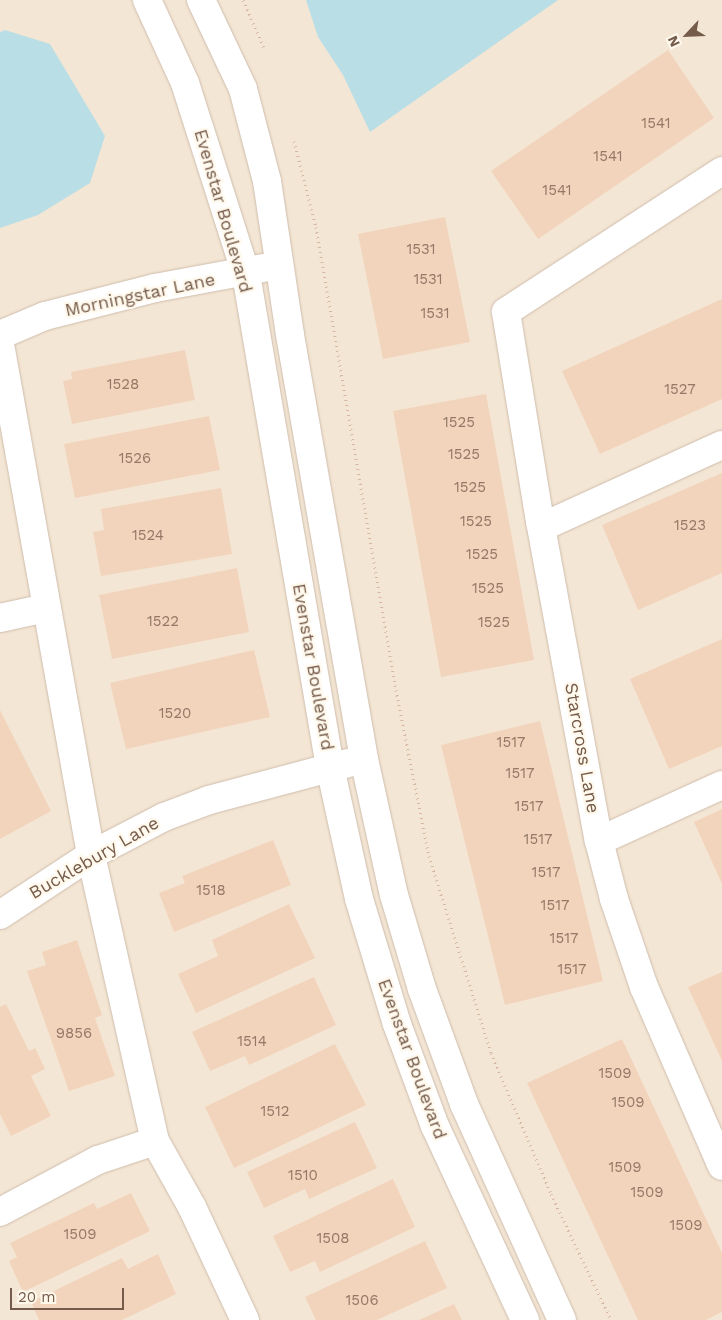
<!DOCTYPE html>
<style>
body{margin:0}
#map{position:relative;width:722px;height:1320px;overflow:hidden;background:#fcf4e6;font-family:"Work Sans",sans-serif}
div>[style]{position:absolute}
[style*='--x']{left:calc(var(--x)*1px);top:calc(var(--y)*1px);width:calc(var(--w)*1px);rotate:calc(var(--a)*1deg)}
.residential>*{inset:0;background:#f4e6d4}
.water>*{inset:0;background:#badee6}
.building>*{inset:0;background:#f2d4bd}
.path>*{height:3px;margin-top:-1.5px;transform-origin:0;background:repeating-linear-gradient(90deg,#d7b7a0 0 1px,transparent 0 5px)}
.roads{filter:drop-shadow(0 0 1px #cebcac) drop-shadow(0 0 1px #cebcac)}
.minor>*{height:28px;margin:-14px;padding:0 14px;transform-origin:14px;border-radius:14px;background:#fff}
span{translate:-50% -50%;white-space:nowrap;text-align:center;line-height:1.15;-webkit-text-stroke:4.5px #fff8ec;paint-order:stroke}
.number-label{font-size:15px;color:#947967}
.number-label span{-webkit-text-stroke-width:0}
.street-label{font-size:18px;color:#755b4a}
.north{position:absolute;left:662px;top:10px;width:50px;height:50px;-webkit-text-stroke:4px #fff8ec;paint-order:stroke;rotate:245deg;font-size:14px;font-weight:700;line-height:20px;text-align:center;color:#755b4a}
.north::after{content:'';display:block;margin:auto;width:18px;height:22px;background:#755b4a;clip-path:polygon(50% 0,100% 100%,50% 72%,0 100%)}
.scale{position:absolute;left:10px;top:1288px;width:114px;height:22px;box-sizing:border-box;border:2px solid #755b4a;border-top:0;padding-left:6px;font-size:15px;line-height:18px;white-space:nowrap;color:#755b4a;-webkit-text-stroke:4px #fff8ec;paint-order:stroke}
</style>
<div id="map">
<div class="residential">
<div style="clip-path:polygon(0 0,722px 0,722px 1320px,0 1320px)"></div>
</div>
<div class="water">
<div style="clip-path:polygon(306px 0,558px 0,370px 132px,343px 75px,318px 37px)"></div>
<div style="clip-path:polygon(5px 30px,50px 44px,105px 136px,90px 183px,38px 215px,0 228px,0 32px)"></div>
</div>
<div class="building">
<div style="clip-path:polygon(668px 50px,714px 118px,538px 239px,491px 171px)"></div>
<div style="clip-path:polygon(445px 217px,470px 342px,383px 359px,358px 234px)"></div>
<div style="clip-path:polygon(722px 299px,722px 399px,600px 454px,562px 371px)"></div>
<div style="clip-path:polygon(185px 350px,195px 400px,72px 424px,63px 381px,72px 379px,71px 372px)"></div>
<div style="clip-path:polygon(486px 394px,534px 660px,441px 677px,393px 411px)"></div>
<div style="clip-path:polygon(209px 416px,220px 470px,75px 498px,64px 444px)"></div>
<div style="clip-path:polygon(722px 473px,722px 573px,638px 610px,602px 525px)"></div>
<div style="clip-path:polygon(221px 488px,232px 554px,101px 576px,93px 532px,104px 530px,101px 509px)"></div>
<div style="clip-path:polygon(237px 568px,249px 632px,112px 659px,99px 595px)"></div>
<div style="clip-path:polygon(722px 639px,722px 746px,669px 769px,630px 679px)"></div>
<div style="clip-path:polygon(254px 650px,270px 717px,126px 749px,110px 683px)"></div>
<div style="clip-path:polygon(0 710px,51px 811px,0 839px)"></div>
<div style="clip-path:polygon(540px 721px,603px 981px,505px 1005px,441px 745px)"></div>
<div style="clip-path:polygon(722px 809px,722px 884px,694px 822px)"></div>
<div style="clip-path:polygon(273px 840px,291px 885px,174px 932px,159px 893px,185px 883px,182px 876px)"></div>
<div style="clip-path:polygon(289px 904px,315px 958px,196px 1013px,178px 974px,218px 956px,212px 940px)"></div>
<div style="clip-path:polygon(77px 940px,102px 1015px,95px 1018px,115px 1076px,69px 1091px,27px 971px,46px 965px,42px 952px)"></div>
<div style="clip-path:polygon(722px 972px,722px 1061px,688px 987px)"></div>
<div style="clip-path:polygon(314px 977px,336px 1025px,249px 1065px,245px 1056px,210px 1071px,192px 1032px)"></div>
<div style="clip-path:polygon(6px 1004px,29px 1051px,35px 1048px,45px 1069px,31px 1076px,51px 1116px,11px 1136px,0 1114px,0 1007px)"></div>
<div style="clip-path:polygon(622px 1039px,722px 1253px,722px 1312px,706px 1320px,638px 1320px,527px 1083px)"></div>
<div style="clip-path:polygon(335px 1044px,366px 1105px,234px 1168px,205px 1107px)"></div>
<div style="clip-path:polygon(355px 1122px,377px 1168px,309px 1199px,305px 1189px,264px 1208px,247px 1172px)"></div>
<div style="clip-path:polygon(393px 1179px,415px 1227px,320px 1272px,315px 1261px,290px 1272px,273px 1236px)"></div>
<div style="clip-path:polygon(131px 1193px,150px 1231px,23px 1292px,9px 1261px,17px 1257px,10px 1243px,94px 1203px,97px 1209px)"></div>
<div style="clip-path:polygon(425px 1241px,447px 1288px,377px 1320px,316px 1320px,305px 1297px)"></div>
<div style="clip-path:polygon(158px 1254px,176px 1294px,122px 1320px,39px 1320px,31px 1302px,122px 1258px,128px 1269px)"></div>
<div style="clip-path:polygon(454px 1304px,462px 1320px,419px 1320px)"></div>
</div>
<div class="path">
<div style="--x:243;--y:0;--w:55;--a:66.3"></div>
<div style="--x:294;--y:141;--w:89;--a:75.7"></div>
<div style="--x:316;--y:227;--w:470;--a:80.2"></div>
<div style="--x:396;--y:690;--w:169;--a:78.8"></div>
<div style="--x:429;--y:856;--w:207;--a:72.5"></div>
<div style="--x:491;--y:1053;--w:153;--a:66.9"></div>
<div style="--x:551;--y:1194;--w:140;--a:64.5"></div>
</div>
<div class="roads">
<div class="minor">
<div style="--x:147;--y:0;--w:91;--a:65.4"></div>
<div style="--x:185;--y:83;--w:201;--a:72.3"></div>
<div style="--x:246;--y:274;--w:500;--a:80.33"></div>
<div style="--x:330;--y:767;--w:135;--a:77.6"></div>
<div style="--x:359;--y:899;--w:131;--a:73.1"></div>
<div style="--x:397;--y:1024;--w:109;--a:69.6"></div>
<div style="--x:435;--y:1126;--w:214;--a:65.1"></div>
<div style="--x:201;--y:0;--w:98;--a:64.7"></div>
<div style="--x:243;--y:89;--w:95;--a:75.4"></div>
<div style="--x:267;--y:181;--w:156;--a:81.5"></div>
<div style="--x:290;--y:335;--w:430;--a:80.1"></div>
<div style="--x:364;--y:759;--w:139;--a:77.6"></div>
<div style="--x:394;--y:895;--w:98;--a:73.4"></div>
<div style="--x:422;--y:989;--w:122;--a:69.9"></div>
<div style="--x:464;--y:1104;--w:237;--a:65.6"></div>
<div style="--x:722;--y:171;--w:258;--a:146.9"></div>
<div style="--x:506;--y:312;--w:212;--a:80.8"></div>
<div style="--x:540;--y:521;--w:325;--a:79.6"></div>
<div style="--x:599;--y:841;--w:60;--a:75.5"></div>
<div style="--x:614;--y:899;--w:93;--a:71.2"></div>
<div style="--x:644;--y:987;--w:195;--a:66.5"></div>
<div style="--x:0;--y:335;--w:49;--a:-22.9"></div>
<div style="--x:45;--y:316;--w:114;--a:-14.3"></div>
<div style="--x:155;--y:288;--w:110;--a:-10.5"></div>
<div style="--x:0;--y:344;--w:519;--a:79.9"></div>
<div style="--x:91;--y:855;--w:293;--a:77.4"></div>
<div style="--x:155;--y:1141;--w:76;--a:60.7"></div>
<div style="--x:192;--y:1207;--w:125;--a:64.9"></div>
<div style="--x:542;--y:527;--w:198;--a:-24.5"></div>
<div style="--x:0;--y:618;--w:47;--a:-12.3"></div>
<div style="--x:599;--y:841;--w:135;--a:-24.5"></div>
<div style="--x:0;--y:915;--w:109;--a:-33.4"></div>
<div style="--x:91;--y:855;--w:82;--a:-27.5"></div>
<div style="--x:164;--y:817;--w:48;--a:-20.7"></div>
<div style="--x:209;--y:800;--w:144;--a:-14.9"></div>
<div style="--x:0;--y:1212;--w:111;--a:-28"></div>
<div style="--x:98;--y:1160;--w:60;--a:-18.4"></div>
</div>
</div>
<div class="number-label">
<span style="left:656px;top:124px">1541</span>
<span style="left:608px;top:157px">1541</span>
<span style="left:557px;top:191px">1541</span>
<span style="left:421px;top:250px">1531</span>
<span style="left:428px;top:280px">1531</span>
<span style="left:435px;top:314px">1531</span>
<span style="left:123px;top:385px">1528</span>
<span style="left:680px;top:390px">1527</span>
<span style="left:459px;top:423px">1525</span>
<span style="left:464px;top:455px">1525</span>
<span style="left:135px;top:459px">1526</span>
<span style="left:470px;top:488px">1525</span>
<span style="left:476px;top:522px">1525</span>
<span style="left:690px;top:526px">1523</span>
<span style="left:148px;top:536px">1524</span>
<span style="left:482px;top:555px">1525</span>
<span style="left:488px;top:589px">1525</span>
<span style="left:163px;top:622px">1522</span>
<span style="left:494px;top:623px">1525</span>
<span style="left:175px;top:714px">1520</span>
<span style="left:511px;top:743px">1517</span>
<span style="left:520px;top:774px">1517</span>
<span style="left:529px;top:807px">1517</span>
<span style="left:538px;top:840px">1517</span>
<span style="left:546px;top:873px">1517</span>
<span style="left:211px;top:891px">1518</span>
<span style="left:555px;top:906px">1517</span>
<span style="left:564px;top:939px">1517</span>
<span style="left:572px;top:970px">1517</span>
<span style="left:74px;top:1034px">9856</span>
<span style="left:252px;top:1042px">1514</span>
<span style="left:615px;top:1074px">1509</span>
<span style="left:628px;top:1103px">1509</span>
<span style="left:275px;top:1112px">1512</span>
<span style="left:625px;top:1168px">1509</span>
<span style="left:303px;top:1176px">1510</span>
<span style="left:647px;top:1193px">1509</span>
<span style="left:686px;top:1226px">1509</span>
<span style="left:80px;top:1235px">1509</span>
<span style="left:333px;top:1239px">1508</span>
<span style="left:362px;top:1301px">1506</span>
</div>
<div class="street-label">
<span style="left:223px;top:211px;rotate:74deg">Evenstar Boulevard</span>
<span style="left:140px;top:295px;rotate:-12deg">Morningstar Lane</span>
<span style="left:313px;top:667px;rotate:80deg">Evenstar Boulevard</span>
<span style="left:582px;top:748px;rotate:80deg">Starcross Lane</span>
<span style="left:94px;top:858px;rotate:-30deg">Bucklebury Lane</span>
<span style="left:412px;top:1059px;rotate:70deg">Evenstar Boulevard</span>
</div>
<div class="north">N</div>
<div class="scale">20 m</div>
</div>
